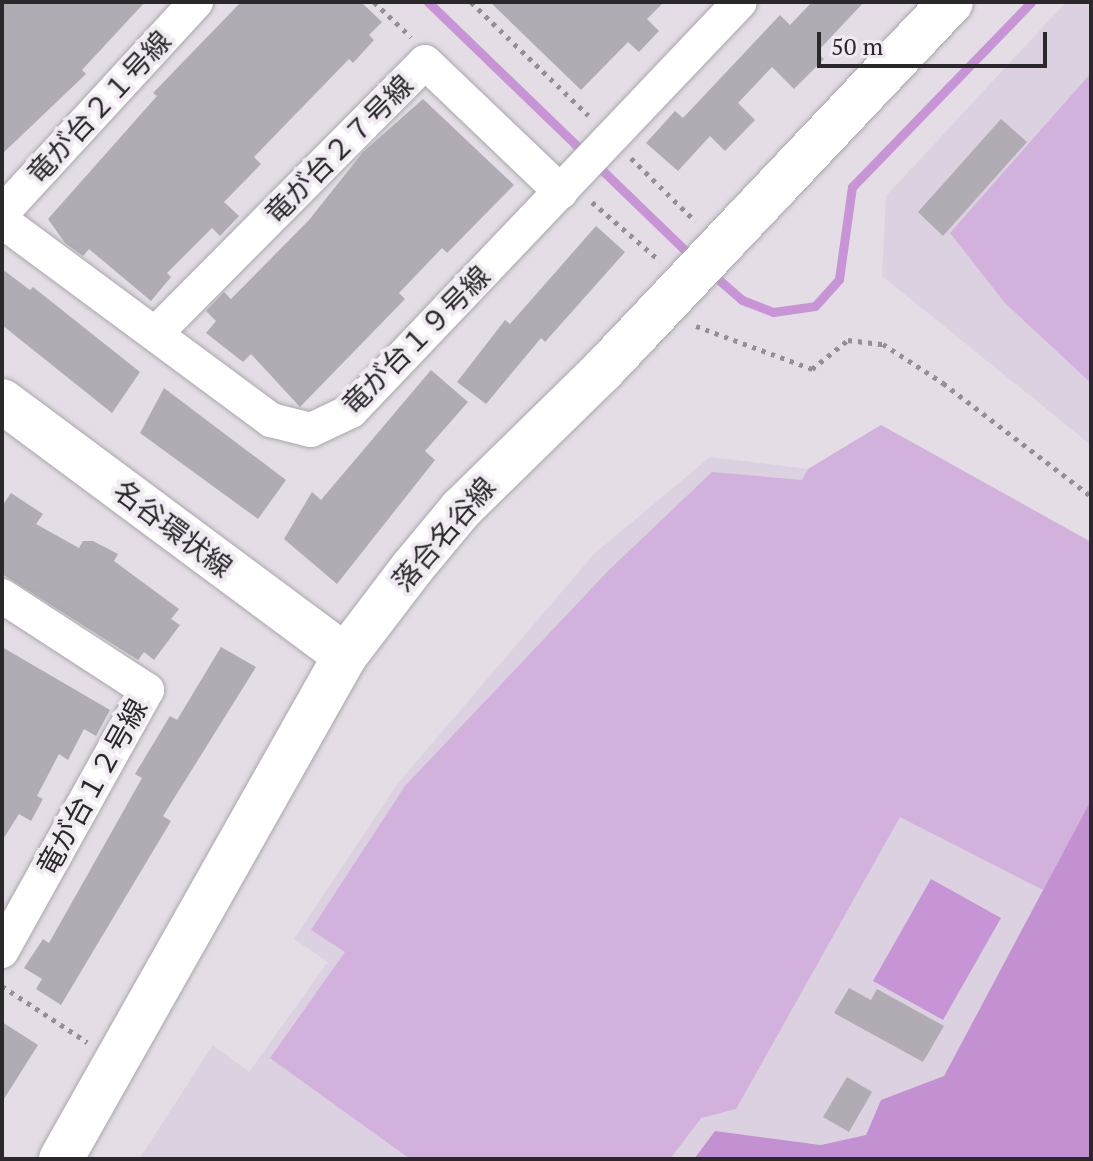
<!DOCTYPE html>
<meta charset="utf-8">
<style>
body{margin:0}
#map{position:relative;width:1093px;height:1161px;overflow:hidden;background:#e4dde6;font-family:"PT Serif","Noto Sans JP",serif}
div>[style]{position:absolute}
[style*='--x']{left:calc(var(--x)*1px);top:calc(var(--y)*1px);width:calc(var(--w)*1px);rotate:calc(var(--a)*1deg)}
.built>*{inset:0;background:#dcd1e0}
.green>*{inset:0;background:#d2b1dc}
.forest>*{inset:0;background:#c391d1}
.water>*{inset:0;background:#c794d5}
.stream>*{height:9px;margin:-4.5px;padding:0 4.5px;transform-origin:4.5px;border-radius:4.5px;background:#c794d5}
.building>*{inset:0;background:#b1abb3}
.path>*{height:5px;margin-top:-2.5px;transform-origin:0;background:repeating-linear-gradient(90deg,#948e95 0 4px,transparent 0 10px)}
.roads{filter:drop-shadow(0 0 2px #aba5ad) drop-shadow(0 0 2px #aba5ad)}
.street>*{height:34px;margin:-17px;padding:0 17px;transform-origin:17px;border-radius:17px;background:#fff}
.secondary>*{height:44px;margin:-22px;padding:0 22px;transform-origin:22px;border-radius:22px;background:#fff}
span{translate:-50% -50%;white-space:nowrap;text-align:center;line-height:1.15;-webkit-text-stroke:8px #f1eaf3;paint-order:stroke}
.street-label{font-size:28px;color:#2b282c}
.frame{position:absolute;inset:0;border:4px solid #2b282c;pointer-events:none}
.scale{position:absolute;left:817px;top:32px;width:230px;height:36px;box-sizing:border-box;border:4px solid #2b282c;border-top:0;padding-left:10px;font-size:24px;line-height:28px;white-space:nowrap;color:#2b282c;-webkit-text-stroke:6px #f1eaf3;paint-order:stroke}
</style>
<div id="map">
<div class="built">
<div style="clip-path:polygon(1066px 2px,1091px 2px,1091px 445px,882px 276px,886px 196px)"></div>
<div style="clip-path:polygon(881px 425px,1091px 542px,1091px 800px,944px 1076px,881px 1100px,866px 1135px,822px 1145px,715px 1131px,694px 1159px,139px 1159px,213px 1045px,249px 1072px,328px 962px,294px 939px,399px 782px,594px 554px,710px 457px,808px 469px)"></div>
</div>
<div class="green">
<div style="clip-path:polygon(1091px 73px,1091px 383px,1005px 303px,950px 233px)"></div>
<div style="clip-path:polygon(881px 425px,1091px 542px,1091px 800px,1043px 890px,900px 817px,736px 1109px,701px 1118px,670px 1159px,410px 1159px,270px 1058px,345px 952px,311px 930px,405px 786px,608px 571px,712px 472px,802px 480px,808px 469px)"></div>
</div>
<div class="forest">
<div style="clip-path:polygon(1091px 800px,1091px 1159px,694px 1159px,715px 1131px,821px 1145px,866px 1135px,881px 1100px,944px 1076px)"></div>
</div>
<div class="water">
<div style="clip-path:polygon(931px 879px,1001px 918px,943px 1020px,873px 981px)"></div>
</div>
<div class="stream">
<div style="--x:428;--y:2;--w:368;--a:44"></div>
<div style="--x:711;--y:273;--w:41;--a:41.1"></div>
<div style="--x:742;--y:300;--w:33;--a:21"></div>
<div style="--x:773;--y:312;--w:42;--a:-8.1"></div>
<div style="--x:815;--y:306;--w:36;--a:-48"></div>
<div style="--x:839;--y:279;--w:93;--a:-82"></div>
<div style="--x:852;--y:187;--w:257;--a:-45.9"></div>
</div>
<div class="building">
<div style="clip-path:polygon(2px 2px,145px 2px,82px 70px,86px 74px,2px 154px)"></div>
<div style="clip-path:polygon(241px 2px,361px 2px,382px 22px,369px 35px,374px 40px,353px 63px,349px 59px,254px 157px,261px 164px,224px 202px,239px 216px,220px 236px,212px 228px,167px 273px,171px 277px,151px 301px,89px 249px,83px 256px,65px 243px,48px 219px,157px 96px,153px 93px)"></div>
<div style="clip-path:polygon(490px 2px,664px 2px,647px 19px,659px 31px,639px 52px,628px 42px,581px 90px)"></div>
<div style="clip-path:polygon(812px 2px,864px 2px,817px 52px,824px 59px,794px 89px,772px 67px,738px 103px,755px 120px,725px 151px,710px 136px,678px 171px,646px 143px,675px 111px,683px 118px,780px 15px,790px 25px)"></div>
<div style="clip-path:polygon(423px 99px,514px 185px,447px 253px,442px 248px,399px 293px,405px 299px,300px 407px,251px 354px,243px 362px,206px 333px,216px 321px,206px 311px,224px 292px,231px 299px,309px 220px,363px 152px)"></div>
<div style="clip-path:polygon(1001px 119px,1027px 142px,943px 236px,918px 212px)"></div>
<div style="clip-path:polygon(596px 226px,625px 252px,545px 342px,541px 338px,486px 404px,457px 382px,505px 320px,510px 324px)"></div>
<div style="clip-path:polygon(2px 269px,30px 290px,33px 287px,140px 372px,112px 413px,2px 325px)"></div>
<div style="clip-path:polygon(431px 370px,468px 402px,425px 451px,435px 460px,337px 584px,284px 539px,312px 492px,321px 500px)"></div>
<div style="clip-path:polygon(164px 388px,286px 480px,258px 519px,140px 433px)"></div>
<div style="clip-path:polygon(11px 493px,43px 514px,36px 524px,79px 548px,83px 541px,93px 541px,118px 554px,114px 561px,179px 609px,171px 619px,180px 625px,154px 660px,144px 652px,138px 660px,2px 574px,2px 506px)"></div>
<div style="clip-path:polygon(2px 647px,110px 710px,96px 736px,84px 729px,68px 760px,59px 754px,37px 796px,43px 799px,31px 821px,19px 814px,2px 841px)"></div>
<div style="clip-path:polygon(221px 647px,256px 667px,163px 816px,171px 821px,61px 1005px,36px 989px,42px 979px,24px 968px,43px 939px,49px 943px,142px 778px,135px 774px,170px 716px,177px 720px)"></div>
<div style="clip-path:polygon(849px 988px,871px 1000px,877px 989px,944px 1026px,923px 1062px,834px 1013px)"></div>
<div style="clip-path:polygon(2px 1022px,38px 1045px,2px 1102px)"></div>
<div style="clip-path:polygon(847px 1077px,872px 1092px,849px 1132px,823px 1117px)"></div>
</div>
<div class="path">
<div style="--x:374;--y:2;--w:51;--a:43.4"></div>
<div style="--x:471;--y:2;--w:163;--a:44"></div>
<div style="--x:631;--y:158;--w:90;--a:44.5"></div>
<div style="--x:592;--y:202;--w:90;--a:40.9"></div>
<div style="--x:696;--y:326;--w:124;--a:20.3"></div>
<div style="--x:812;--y:369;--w:46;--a:-38.9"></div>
<div style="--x:848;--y:340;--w:35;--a:7"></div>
<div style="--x:883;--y:344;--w:72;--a:33"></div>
<div style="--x:943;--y:383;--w:186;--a:37.4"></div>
<div style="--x:2;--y:986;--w:102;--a:33.4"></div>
</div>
<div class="roads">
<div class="street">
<div style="--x:2;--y:213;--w:287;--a:-47.4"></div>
<div style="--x:2;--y:221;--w:335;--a:36.5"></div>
<div style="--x:271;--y:420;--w:41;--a:14"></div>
<div style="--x:311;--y:430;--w:44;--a:-25.4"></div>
<div style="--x:351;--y:411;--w:564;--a:-46.44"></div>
<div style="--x:155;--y:334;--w:383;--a:-45.2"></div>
<div style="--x:425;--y:62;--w:188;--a:43.7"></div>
<div style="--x:2;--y:596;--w:173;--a:33"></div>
<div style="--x:147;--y:690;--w:299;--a:119.1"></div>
</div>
<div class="secondary">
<div style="--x:2;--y:401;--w:427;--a:36.6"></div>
<div style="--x:61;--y:1159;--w:578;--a:-60.55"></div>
<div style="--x:345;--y:656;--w:111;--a:-52.7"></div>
<div style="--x:412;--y:568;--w:77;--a:-50.3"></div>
<div style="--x:461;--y:509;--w:200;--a:-44.4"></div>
<div style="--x:604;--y:369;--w:505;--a:-46.6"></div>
</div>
</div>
<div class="street-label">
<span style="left:99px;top:107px;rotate:-47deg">竜が台２１号線</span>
<span style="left:339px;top:149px;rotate:-45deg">竜が台２７号線</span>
<span style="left:416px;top:340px;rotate:-45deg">竜が台１９号線</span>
<span style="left:173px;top:529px;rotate:37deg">名谷環状線</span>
<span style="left:444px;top:534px;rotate:-49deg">落合名谷線</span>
<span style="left:92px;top:787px;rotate:-61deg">竜が台１２号線</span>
</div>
<div class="frame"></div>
<div class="scale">50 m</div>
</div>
